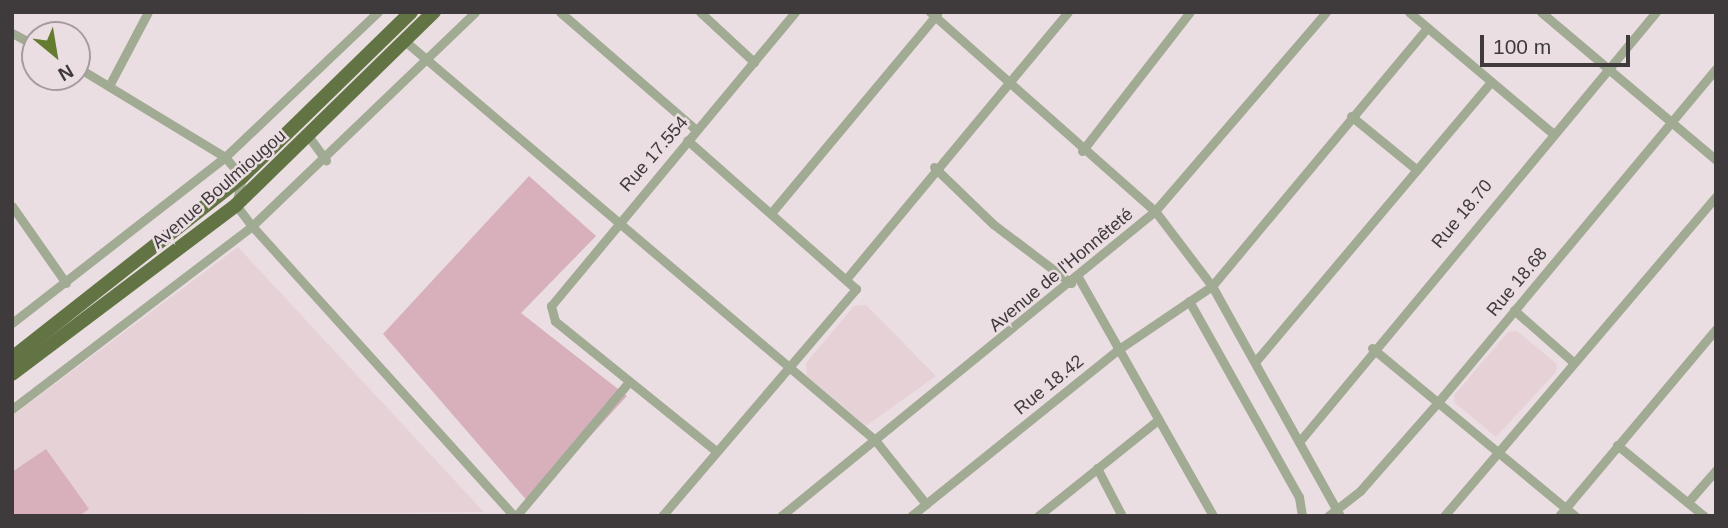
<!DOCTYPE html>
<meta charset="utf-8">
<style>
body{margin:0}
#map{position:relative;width:1728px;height:528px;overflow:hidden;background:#ebdee2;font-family:Helvetica,sans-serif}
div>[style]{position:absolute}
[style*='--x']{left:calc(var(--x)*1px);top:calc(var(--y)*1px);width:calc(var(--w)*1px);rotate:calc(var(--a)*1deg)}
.built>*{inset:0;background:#e6d1d7}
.green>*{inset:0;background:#d7b0bc}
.minor>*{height:9px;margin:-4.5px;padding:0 4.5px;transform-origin:4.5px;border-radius:4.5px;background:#a1ab93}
.trunk>*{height:14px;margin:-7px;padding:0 7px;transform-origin:7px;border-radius:7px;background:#627444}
span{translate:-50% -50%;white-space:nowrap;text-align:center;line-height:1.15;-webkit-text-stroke:5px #ebdee2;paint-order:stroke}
.street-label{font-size:18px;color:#3f3a3b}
.frame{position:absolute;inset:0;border:14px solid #3f3a3b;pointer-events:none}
.north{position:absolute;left:21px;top:21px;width:70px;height:70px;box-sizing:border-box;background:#ebdee2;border:2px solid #a69c9f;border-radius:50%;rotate:150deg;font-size:19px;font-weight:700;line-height:28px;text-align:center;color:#3f3a3b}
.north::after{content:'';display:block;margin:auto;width:24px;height:32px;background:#637c2f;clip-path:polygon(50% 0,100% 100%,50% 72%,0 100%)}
.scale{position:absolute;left:1480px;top:35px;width:150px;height:32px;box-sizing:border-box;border:4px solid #3f3a3b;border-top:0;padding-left:9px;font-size:21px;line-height:24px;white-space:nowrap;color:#3f3a3b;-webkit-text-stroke:5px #ebdee2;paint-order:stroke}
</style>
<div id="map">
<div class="built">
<div style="clip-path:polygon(238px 247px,484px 512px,12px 516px,12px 416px)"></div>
<div style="clip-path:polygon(866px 305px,936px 376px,866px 426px,807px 376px,806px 363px,854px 306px)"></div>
<div style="clip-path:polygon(1517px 331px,1557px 364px,1556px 372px,1496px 437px,1455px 403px,1454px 395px,1508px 332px)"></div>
</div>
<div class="green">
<div style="clip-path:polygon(529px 176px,596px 236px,521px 313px,627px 396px,529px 503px,383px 334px)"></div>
<div style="clip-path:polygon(46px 449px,89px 509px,79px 516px,12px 516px,12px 472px)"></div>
</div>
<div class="minor">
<div style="--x:560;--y:12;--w:180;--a:40.9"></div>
<div style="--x:700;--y:12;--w:74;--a:42.8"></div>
<div style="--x:930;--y:12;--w:300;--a:41.5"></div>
<div style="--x:1155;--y:211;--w:94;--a:52.8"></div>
<div style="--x:1212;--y:286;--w:263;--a:60.9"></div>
<div style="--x:1409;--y:12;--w:186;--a:40.2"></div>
<div style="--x:1541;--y:12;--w:229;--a:40.2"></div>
<div style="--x:12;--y:33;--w:26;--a:28"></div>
<div style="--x:406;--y:42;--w:615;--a:40.32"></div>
<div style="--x:875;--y:440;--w:82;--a:51.4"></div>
<div style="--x:77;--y:67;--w:173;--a:31.3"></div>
<div style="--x:225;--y:157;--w:26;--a:50"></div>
<div style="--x:242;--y:177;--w:29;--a:102"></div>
<div style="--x:236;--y:205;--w:26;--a:53"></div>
<div style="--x:252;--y:226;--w:391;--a:47.9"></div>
<div style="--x:110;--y:84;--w:81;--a:-62.2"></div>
<div style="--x:1351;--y:116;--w:85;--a:39.3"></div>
<div style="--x:309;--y:137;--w:29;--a:54"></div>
<div style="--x:1082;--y:151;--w:176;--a:-52.2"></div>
<div style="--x:934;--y:167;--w:82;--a:44"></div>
<div style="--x:993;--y:224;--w:98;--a:37.1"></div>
<div style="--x:12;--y:206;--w:94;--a:55"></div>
<div style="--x:772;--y:212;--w:258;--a:-50.2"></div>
<div style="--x:1078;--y:277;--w:274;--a:60.5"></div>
<div style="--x:847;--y:278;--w:346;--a:-50.3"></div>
<div style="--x:1189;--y:301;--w:225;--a:60.7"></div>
<div style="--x:1299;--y:497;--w:19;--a:81"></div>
<div style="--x:1514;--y:310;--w:79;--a:41.4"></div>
<div style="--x:12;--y:323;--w:270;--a:-37.9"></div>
<div style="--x:225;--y:157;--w:211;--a:-43.5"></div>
<div style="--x:1372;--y:348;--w:264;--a:39.6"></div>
<div style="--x:1255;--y:362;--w:366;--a:-49.9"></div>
<div style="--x:12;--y:409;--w:302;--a:-37.3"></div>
<div style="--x:252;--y:226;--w:309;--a:-43.8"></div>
<div style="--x:1299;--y:442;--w:559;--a:-50.3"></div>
<div style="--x:1617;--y:445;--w:112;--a:39.2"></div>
<div style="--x:716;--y:451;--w:207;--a:-141.1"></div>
<div style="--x:555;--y:321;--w:16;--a:-105"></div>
<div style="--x:551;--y:306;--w:382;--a:-50.3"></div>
<div style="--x:1097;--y:468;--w:54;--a:62.5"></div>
<div style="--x:1688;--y:502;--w:43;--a:-48.8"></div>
<div style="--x:516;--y:516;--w:174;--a:-49.9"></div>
<div style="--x:662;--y:516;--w:299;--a:-49.5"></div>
<div style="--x:856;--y:289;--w:225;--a:-138.6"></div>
<div style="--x:781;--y:516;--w:483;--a:-39.2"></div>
<div style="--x:1155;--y:211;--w:262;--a:-49.3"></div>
<div style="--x:911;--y:516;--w:263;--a:-38.8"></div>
<div style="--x:1116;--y:351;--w:116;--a:-34.1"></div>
<div style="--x:1212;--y:286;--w:336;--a:-50.2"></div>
<div style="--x:1038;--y:516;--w:154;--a:-38.7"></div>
<div style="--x:1328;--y:516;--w:41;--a:-38"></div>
<div style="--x:1360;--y:491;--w:120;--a:-48.7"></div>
<div style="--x:1439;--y:401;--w:432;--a:-50.2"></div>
<div style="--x:1444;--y:516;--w:420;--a:-49.6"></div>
<div style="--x:1559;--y:516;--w:244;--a:-50"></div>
</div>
<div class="trunk">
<div style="--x:12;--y:358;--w:293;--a:-38.2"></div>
<div style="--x:242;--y:177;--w:236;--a:-44.3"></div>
<div style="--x:12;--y:374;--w:281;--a:-37"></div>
<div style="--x:236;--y:205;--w:277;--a:-44.3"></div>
</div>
<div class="street-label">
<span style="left:654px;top:154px;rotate:-49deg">Rue 17.554</span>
<span style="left:219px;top:189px;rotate:-41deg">Avenue Boulmiougou</span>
<span style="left:1462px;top:214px;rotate:-50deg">Rue 18.70</span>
<span style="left:1061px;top:270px;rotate:-40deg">Avenue de l'Honnêteté</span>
<span style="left:1517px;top:282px;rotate:-50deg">Rue 18.68</span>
<span style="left:1049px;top:385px;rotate:-39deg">Rue 18.42</span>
</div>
<div class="frame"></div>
<div class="north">N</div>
<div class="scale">100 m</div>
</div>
